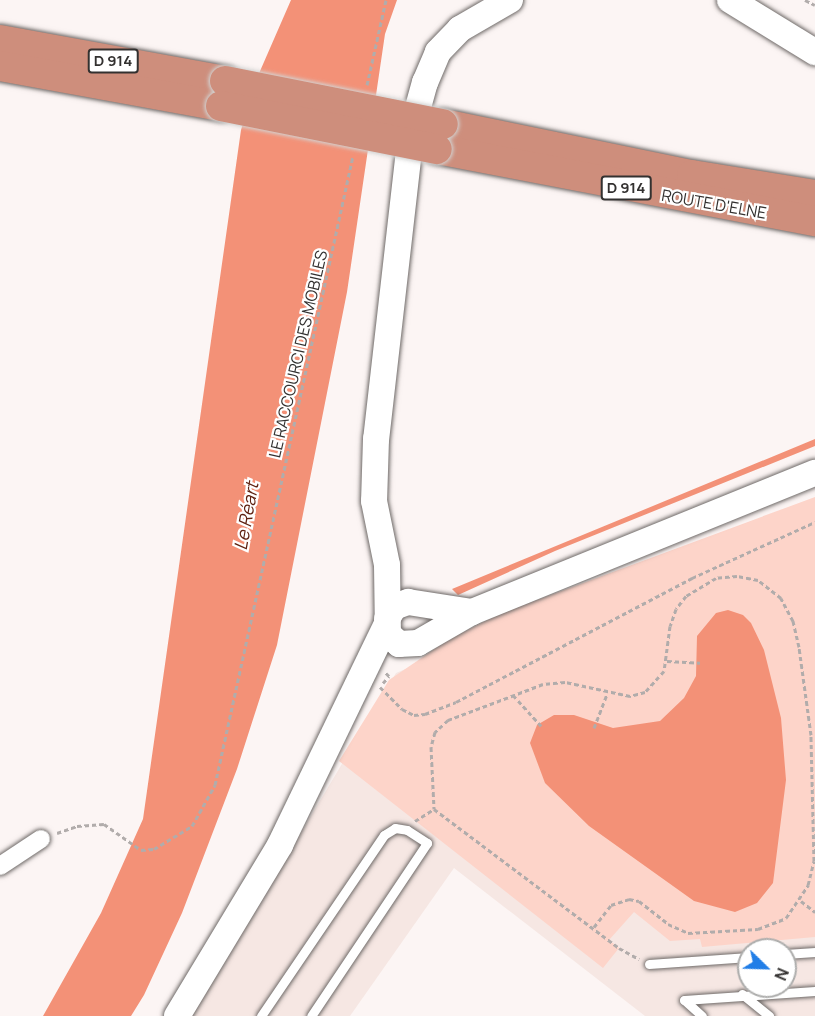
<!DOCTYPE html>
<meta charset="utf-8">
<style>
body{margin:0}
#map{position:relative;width:815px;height:1016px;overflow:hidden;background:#fcf5f4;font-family:Manrope,sans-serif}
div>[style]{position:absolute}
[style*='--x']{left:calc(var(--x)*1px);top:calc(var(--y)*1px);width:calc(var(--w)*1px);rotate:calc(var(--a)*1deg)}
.built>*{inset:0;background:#f6e7e3}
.green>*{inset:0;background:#fdd4c9}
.water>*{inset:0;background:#f39177}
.path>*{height:3px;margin-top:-1.5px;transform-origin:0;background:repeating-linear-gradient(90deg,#b1acab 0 4.5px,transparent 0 7.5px)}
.roads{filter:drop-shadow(0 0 2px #6f6a68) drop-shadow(0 0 2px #6f6a68)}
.service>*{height:9px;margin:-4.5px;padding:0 4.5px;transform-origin:4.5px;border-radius:4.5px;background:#fff}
.minor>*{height:18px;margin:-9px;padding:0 9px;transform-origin:9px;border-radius:9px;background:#fff}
.secondary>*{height:26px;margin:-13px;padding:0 13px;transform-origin:13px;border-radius:13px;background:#fff}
.trunk>*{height:30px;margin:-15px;padding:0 15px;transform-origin:15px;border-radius:15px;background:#ce8e7c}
.bridges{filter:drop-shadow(0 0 2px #d2d2d1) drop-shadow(0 0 2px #d2d2d1)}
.trunk-bridge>*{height:30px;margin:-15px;padding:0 15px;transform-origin:15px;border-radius:15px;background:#ce8e7c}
span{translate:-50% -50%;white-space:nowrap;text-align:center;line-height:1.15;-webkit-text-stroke:4.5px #fff;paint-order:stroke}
.shield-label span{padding:2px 4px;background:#fff;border:2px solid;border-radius:4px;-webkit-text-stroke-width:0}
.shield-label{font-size:15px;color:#333130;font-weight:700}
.street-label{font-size:16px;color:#333130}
.water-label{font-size:18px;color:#5f2212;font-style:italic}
.north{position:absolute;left:737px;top:938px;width:60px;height:60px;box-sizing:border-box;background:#fff;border:2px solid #adadac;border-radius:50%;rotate:113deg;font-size:16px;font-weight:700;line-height:24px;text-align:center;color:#333130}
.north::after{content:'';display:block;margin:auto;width:21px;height:27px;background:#217ee7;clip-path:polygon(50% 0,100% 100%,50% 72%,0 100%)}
</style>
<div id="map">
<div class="built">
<div style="clip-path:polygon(evenodd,815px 498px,815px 1016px,645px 1016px,454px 868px,350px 1016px,192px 1016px,396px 673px,815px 498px,749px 950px,785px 950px,785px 986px,749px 986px,749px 950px)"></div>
</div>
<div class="green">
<div style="clip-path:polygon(815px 497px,815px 937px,702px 947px,700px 939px,670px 941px,634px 912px,609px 940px,619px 948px,603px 968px,339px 761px,389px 680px,448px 640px,499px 614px)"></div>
</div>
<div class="water">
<div style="clip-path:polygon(291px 0,397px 0,385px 34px,347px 292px,277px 645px,237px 769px,182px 913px,144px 995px,131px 1016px,43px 1016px,101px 913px,143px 819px,241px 130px,257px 78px)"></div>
<div style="clip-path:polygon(815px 439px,815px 446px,555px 551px,458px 595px,452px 589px)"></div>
<div style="clip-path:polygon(728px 610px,743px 615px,751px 623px,764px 650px,781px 718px,786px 780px,773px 883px,757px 903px,735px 912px,694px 901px,589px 826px,545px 783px,530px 743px,537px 725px,554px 715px,574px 715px,613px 728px,660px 721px,684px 698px,696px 676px,697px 636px,716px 613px)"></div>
</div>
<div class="path">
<div style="--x:805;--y:0;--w:11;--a:27"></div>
<div style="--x:367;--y:85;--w:87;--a:-77.4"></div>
<div style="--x:667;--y:661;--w:33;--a:3"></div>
<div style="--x:383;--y:683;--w:9;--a:-49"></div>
<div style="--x:389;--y:676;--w:6;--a:-135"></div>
<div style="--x:380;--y:687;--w:31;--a:45"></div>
<div style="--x:402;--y:709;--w:13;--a:27"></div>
<div style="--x:414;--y:715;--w:11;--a:-5"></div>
<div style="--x:425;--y:714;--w:33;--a:-21"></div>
<div style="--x:456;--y:702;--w:267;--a:-27.7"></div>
<div style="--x:692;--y:578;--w:135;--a:-24.5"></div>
<div style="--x:513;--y:695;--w:43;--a:47.8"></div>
<div style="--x:594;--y:728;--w:36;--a:-69"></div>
<div style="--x:415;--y:821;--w:22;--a:-32"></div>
<div style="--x:57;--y:833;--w:21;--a:-19"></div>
<div style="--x:77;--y:826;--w:27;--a:-4"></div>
<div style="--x:104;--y:824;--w:45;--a:35.1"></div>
<div style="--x:141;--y:850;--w:13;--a:-4"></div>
<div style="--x:154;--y:849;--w:44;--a:-31.2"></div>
<div style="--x:192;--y:826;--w:47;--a:-60.7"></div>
<div style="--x:215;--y:785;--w:644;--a:-77.63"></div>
<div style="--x:801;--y:901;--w:18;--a:38"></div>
<div style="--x:594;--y:927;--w:28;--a:-52"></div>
<div style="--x:611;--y:905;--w:19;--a:-18"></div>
<div style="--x:629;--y:899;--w:10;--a:11"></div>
<div style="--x:639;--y:901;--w:37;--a:38"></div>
<div style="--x:668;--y:924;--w:22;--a:24"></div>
<div style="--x:688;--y:933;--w:70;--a:-3.3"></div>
<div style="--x:758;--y:929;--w:30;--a:-21"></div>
<div style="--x:786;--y:918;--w:40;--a:-56"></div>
<div style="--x:808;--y:885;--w:25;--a:-76"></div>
<div style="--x:814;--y:861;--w:126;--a:-91.4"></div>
<div style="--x:811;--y:735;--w:89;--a:-97.8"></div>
<div style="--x:799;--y:647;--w:27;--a:-103"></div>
<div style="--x:793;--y:621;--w:26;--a:-118"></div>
<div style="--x:781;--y:598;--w:29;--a:-142"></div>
<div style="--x:758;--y:580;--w:21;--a:-169"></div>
<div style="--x:737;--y:576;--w:21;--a:175"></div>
<div style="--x:716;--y:578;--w:35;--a:149"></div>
<div style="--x:686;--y:596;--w:16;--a:128"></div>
<div style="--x:676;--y:609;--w:18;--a:109"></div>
<div style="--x:670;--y:626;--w:45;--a:97.6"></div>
<div style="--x:664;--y:671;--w:28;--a:132"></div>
<div style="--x:645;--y:692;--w:16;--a:165"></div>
<div style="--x:630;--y:696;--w:66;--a:-167.8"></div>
<div style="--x:565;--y:682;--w:22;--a:175"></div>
<div style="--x:543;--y:684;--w:102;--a:159.2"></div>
<div style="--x:448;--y:720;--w:18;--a:137"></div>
<div style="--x:435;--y:732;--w:16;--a:105"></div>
<div style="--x:431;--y:747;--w:62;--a:87.2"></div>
<div style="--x:434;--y:809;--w:231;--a:36.9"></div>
<div style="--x:619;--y:948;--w:23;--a:29"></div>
</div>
<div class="roads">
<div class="service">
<div style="--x:785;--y:954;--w:30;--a:-4"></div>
<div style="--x:649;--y:964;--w:100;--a:-4"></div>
<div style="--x:742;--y:994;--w:35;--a:39"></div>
<div style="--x:261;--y:1016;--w:219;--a:-55.8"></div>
<div style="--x:384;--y:835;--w:13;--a:-32"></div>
<div style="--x:395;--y:828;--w:12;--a:9"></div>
<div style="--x:407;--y:830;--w:24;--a:33"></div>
<div style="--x:427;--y:843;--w:208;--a:123.8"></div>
<div style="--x:702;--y:1016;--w:24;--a:-138"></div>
<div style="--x:684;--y:1000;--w:131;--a:-3.9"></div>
</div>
<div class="minor">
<div style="--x:0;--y:866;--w:49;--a:-33.4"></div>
</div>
<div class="secondary">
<div style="--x:510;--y:0;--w:58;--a:149.9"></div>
<div style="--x:460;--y:29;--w:32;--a:134"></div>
<div style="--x:438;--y:52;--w:33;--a:113"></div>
<div style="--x:425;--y:82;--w:53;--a:105.4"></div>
<div style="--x:411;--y:133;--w:308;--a:96.5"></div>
<div style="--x:376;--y:439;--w:62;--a:91.8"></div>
<div style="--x:374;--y:501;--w:65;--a:78.5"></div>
<div style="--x:387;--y:565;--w:69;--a:89.2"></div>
<div style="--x:388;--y:634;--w:15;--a:42"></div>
<div style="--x:399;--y:644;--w:19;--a:-3"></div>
<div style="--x:418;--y:643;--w:62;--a:-29.9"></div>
<div style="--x:472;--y:612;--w:370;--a:-22.1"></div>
<div style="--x:730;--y:0;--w:100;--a:31.5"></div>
<div style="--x:387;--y:619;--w:14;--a:-60"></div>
<div style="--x:394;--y:607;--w:15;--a:-20"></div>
<div style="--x:408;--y:602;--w:65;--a:8.9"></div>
<div style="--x:177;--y:1016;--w:200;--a:-58.9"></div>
<div style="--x:280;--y:845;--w:243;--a:-64.2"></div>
</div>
<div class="trunk">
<div style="--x:0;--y:40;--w:229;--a:10.3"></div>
<div style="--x:0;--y:66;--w:225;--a:10.3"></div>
<div style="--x:443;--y:124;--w:254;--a:11.6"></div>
<div style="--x:692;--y:175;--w:125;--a:9.2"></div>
<div style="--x:437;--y:149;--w:385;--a:10.8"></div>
</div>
</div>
<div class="bridges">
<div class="trunk-bridge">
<div style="--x:225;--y:81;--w:222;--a:11.2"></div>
<div style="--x:221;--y:106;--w:220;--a:11.3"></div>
</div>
</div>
<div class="shield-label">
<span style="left:113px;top:61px">D 914</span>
<span style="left:626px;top:188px">D 914</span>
</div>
<div class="street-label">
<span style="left:714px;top:204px;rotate:10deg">ROUTE D'ELNE</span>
<span style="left:298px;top:354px;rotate:-77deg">LE RACCOURCI DES MOBILES</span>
</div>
<div class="water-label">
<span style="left:246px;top:516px;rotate:-80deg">Le Réart</span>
</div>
<div class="north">N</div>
</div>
